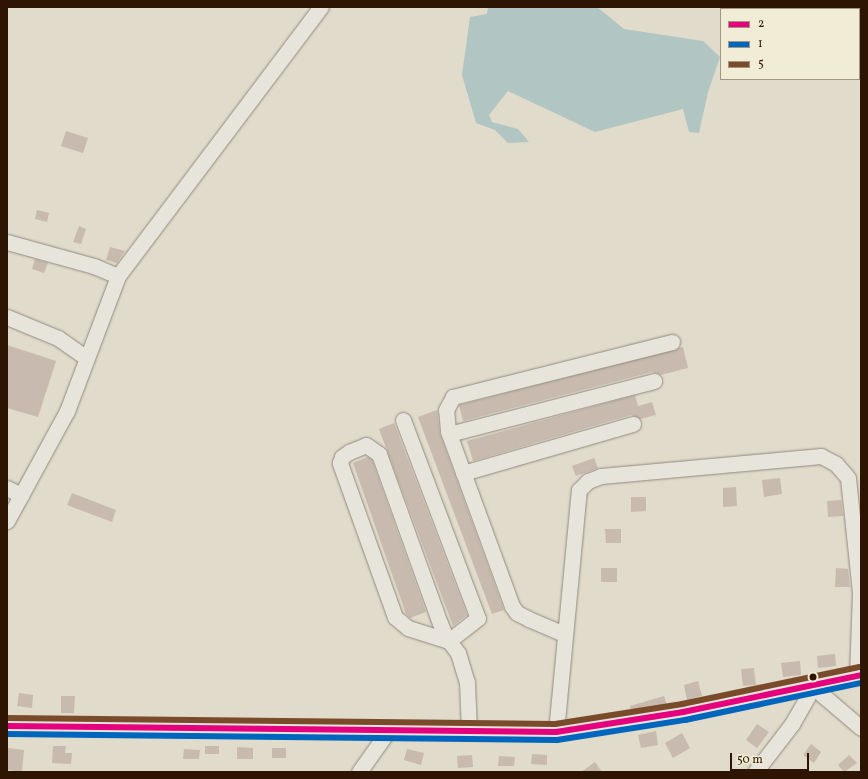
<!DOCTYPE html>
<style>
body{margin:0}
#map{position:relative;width:868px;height:779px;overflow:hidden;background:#e0dbca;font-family:Vollkorn,serif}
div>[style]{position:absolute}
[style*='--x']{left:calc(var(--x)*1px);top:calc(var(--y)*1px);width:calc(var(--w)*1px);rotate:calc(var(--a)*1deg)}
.water>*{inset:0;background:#b1c5c2}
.building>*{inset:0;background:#c8baae}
.roads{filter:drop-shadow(0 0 1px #908a7e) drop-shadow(0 0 1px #908a7e)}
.minor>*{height:15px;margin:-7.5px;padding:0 7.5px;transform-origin:7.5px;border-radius:7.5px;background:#e7e4dc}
.bus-1>*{height:6px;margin:-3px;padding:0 3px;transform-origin:3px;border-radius:3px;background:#e5007d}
.bus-2>*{height:6px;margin:-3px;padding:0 3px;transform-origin:3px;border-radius:3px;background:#0065bd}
.bus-3>*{height:6px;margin:-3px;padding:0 3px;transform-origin:3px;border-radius:3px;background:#7a4b2a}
.dots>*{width:11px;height:11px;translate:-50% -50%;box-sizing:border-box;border:2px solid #f1ecd6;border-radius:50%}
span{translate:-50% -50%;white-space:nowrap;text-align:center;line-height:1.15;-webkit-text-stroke:4px #f1ecd6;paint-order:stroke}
.frame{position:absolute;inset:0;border:8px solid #2e1402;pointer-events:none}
.legend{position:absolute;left:720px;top:8px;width:140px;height:72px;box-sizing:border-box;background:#f1ecd6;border:1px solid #a39681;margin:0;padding:5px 7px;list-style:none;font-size:12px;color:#2e1402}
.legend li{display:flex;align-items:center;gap:8px;height:20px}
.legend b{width:20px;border:1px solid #a39681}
.scale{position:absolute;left:730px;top:753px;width:79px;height:18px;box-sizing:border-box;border:2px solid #2e1402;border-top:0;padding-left:5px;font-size:12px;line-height:14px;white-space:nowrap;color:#2e1402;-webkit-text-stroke:3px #f1ecd6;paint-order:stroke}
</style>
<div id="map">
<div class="water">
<div style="clip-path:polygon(488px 7px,597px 7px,624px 29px,703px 41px,720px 57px,708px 92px,699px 133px,689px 132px,683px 109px,595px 132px,508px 91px,489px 115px,492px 122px,518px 129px,529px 142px,508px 143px,495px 130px,476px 123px,462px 75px,470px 17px,487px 14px)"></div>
</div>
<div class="building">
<div style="clip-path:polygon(66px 131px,88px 138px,83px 153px,61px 146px)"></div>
<div style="clip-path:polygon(37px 210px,49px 213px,47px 222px,35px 219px)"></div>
<div style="clip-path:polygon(79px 226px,86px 229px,81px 244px,73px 242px)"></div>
<div style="clip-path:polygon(110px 247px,125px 251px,117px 263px,106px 260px)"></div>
<div style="clip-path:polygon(35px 259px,48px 263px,44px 273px,32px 269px)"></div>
<div style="clip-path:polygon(7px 345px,56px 361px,38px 417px,7px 408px)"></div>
<div style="clip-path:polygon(683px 347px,688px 368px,661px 375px,652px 372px,463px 421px,459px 405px)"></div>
<div style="clip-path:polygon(635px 395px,638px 406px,652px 402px,656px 415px,640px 419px,631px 415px,473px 461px,467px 441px)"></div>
<div style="clip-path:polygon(437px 410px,440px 434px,504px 610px,492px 614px,418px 417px)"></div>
<div style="clip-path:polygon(394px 423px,467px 615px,453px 626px,379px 429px)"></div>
<div style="clip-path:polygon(368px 457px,372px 460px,426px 612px,410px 618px,406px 614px,353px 463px)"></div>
<div style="clip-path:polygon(594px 458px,598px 468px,576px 476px,572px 466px)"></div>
<div style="clip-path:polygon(780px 478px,782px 494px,764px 497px,762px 480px)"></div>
<div style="clip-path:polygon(736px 487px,737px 506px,723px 507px,723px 488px)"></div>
<div style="clip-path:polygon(72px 493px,116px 510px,112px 522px,67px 505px)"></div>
<div style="clip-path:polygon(631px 497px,646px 497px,646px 511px,631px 512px)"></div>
<div style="clip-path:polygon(841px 500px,843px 516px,828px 517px,827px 501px)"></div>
<div style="clip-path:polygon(605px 529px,621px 529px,621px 543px,606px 543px)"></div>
<div style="clip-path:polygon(601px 568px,617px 568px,617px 582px,601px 582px)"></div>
<div style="clip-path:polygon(836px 568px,848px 569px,850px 587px,835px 587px)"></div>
<div style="clip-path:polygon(835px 654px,836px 666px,818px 668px,817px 656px)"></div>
<div style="clip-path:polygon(800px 661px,801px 675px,783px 677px,781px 663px)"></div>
<div style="clip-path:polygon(754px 668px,756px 685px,743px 686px,741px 669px)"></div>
<div style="clip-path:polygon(698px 681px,702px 696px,687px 700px,684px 685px)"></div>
<div style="clip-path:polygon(19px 693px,33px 695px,32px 708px,17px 706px)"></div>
<div style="clip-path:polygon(61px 696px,75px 696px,74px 713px,61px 713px)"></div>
<div style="clip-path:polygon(664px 696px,667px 705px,631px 711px,630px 706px)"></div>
<div style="clip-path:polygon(757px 724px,769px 732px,757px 748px,746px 740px)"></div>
<div style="clip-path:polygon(656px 731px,658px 745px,641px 748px,638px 735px)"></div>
<div style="clip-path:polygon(682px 733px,690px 748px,673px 758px,665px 743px)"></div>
<div style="clip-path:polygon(811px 744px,821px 752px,814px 763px,803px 755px)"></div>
<div style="clip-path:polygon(53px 746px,66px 746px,65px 753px,72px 753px,71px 764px,52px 763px)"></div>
<div style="clip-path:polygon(205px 746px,219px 746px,219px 754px,205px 754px)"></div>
<div style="clip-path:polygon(237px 747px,253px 748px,253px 759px,237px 759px)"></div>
<div style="clip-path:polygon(7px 748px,24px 750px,22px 772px,7px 770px)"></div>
<div style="clip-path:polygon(272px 748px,286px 748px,286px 758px,272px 758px)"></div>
<div style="clip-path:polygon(184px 749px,200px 750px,199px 759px,183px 759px)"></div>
<div style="clip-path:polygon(407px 749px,424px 753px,421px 765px,404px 760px)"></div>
<div style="clip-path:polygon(532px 754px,547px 755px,547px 765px,531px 764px)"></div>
<div style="clip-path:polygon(472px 755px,473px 767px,458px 768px,457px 756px)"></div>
<div style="clip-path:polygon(849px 755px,857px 763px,844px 772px,838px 765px)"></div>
<div style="clip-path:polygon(499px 756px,515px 757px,514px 766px,498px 766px)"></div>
<div style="clip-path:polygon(595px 762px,602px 772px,581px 772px)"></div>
</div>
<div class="roads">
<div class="minor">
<div style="--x:7;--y:242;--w:90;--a:15.4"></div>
<div style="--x:94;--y:266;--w:26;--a:23"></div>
<div style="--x:7;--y:317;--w:55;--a:22.4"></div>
<div style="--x:58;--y:338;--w:35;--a:35"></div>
<div style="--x:403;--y:420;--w:212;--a:69.3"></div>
<div style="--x:478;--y:618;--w:37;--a:142"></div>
<div style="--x:449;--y:641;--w:43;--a:-162.4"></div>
<div style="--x:408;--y:628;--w:17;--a:-140"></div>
<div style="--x:395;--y:617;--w:164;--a:-109.7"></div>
<div style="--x:340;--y:463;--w:6;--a:-72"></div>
<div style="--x:342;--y:457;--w:9;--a:-36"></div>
<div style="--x:349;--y:452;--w:18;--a:-22"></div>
<div style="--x:366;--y:445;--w:16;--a:35"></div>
<div style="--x:379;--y:454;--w:180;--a:70.2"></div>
<div style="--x:440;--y:623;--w:16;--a:68"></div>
<div style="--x:446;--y:638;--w:4;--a:45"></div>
<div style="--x:449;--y:641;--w:15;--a:53"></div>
<div style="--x:458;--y:653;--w:30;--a:73"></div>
<div style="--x:467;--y:682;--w:50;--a:87.7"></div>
<div style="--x:449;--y:434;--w:212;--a:-14.5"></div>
<div style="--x:463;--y:473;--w:177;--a:-16.1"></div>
<div style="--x:7;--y:488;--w:16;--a:27"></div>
<div style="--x:7;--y:521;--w:125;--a:-61.4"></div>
<div style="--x:67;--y:411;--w:144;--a:-69.3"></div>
<div style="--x:118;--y:276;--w:337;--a:-53"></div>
<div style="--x:564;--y:634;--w:38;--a:-157"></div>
<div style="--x:529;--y:619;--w:13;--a:-153"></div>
<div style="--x:517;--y:613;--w:9;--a:-126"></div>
<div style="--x:512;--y:606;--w:186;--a:-110.1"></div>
<div style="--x:448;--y:431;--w:21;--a:-95"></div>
<div style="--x:446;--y:410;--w:15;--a:-62"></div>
<div style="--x:453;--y:397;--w:226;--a:-14.1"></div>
<div style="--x:7;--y:726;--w:549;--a:0.63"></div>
<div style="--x:556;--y:732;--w:129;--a:-8.9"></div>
<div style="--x:683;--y:712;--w:182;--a:-11.7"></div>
<div style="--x:556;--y:732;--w:243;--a:-84.6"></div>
<div style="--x:579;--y:490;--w:13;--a:-45"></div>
<div style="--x:588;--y:481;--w:14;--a:-21"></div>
<div style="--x:601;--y:476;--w:221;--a:-5.2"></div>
<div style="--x:821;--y:456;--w:17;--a:28"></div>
<div style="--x:836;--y:464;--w:18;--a:49"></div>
<div style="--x:848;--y:478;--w:116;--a:84"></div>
<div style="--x:860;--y:593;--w:83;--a:92.1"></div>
<div style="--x:359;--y:772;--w:50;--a:-54.7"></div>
<div style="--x:755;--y:772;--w:61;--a:-52.4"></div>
<div style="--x:792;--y:724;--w:43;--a:-60.4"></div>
<div style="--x:813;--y:687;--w:63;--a:40.5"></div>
</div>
</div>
<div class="bus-1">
<div style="--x:7;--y:726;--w:549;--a:0.63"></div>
<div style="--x:556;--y:732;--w:129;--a:-8.9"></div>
<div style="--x:683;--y:712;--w:182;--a:-11.7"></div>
</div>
<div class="bus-2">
<div style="--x:7;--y:734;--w:550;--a:0.63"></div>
<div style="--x:557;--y:740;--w:130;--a:-8.9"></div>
<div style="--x:685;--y:720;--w:180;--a:-11.9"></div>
</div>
<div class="bus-3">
<div style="--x:7;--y:718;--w:548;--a:0.63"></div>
<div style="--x:555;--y:724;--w:129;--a:-8.9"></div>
<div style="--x:682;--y:704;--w:181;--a:-11.8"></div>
</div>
<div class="dots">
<div style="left:813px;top:677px;background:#2e1402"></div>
</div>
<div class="frame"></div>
<ul class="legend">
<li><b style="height:5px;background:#e5007d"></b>2</li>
<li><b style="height:5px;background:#0065bd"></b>1</li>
<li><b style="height:5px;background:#7a4b2a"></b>5</li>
</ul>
<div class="scale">50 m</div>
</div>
